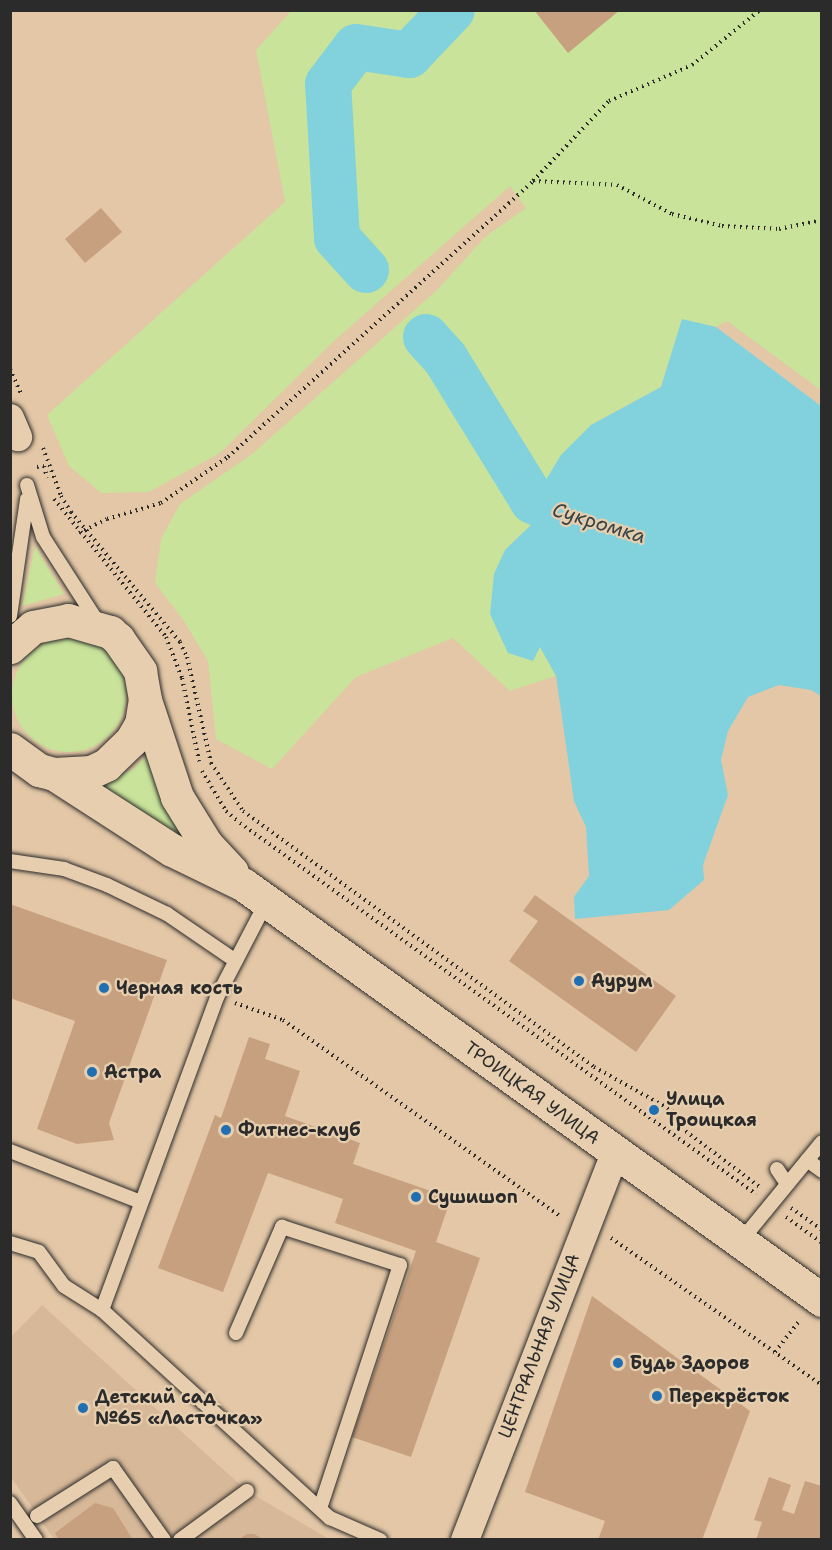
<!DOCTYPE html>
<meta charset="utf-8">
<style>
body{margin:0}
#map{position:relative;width:832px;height:1550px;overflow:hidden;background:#e3c7a6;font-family:"Shantell Sans",sans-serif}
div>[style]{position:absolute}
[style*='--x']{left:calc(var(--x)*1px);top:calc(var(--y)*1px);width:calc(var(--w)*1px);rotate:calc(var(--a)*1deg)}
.built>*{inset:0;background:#d7b898}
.green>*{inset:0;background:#c9e39a}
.round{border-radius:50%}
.water>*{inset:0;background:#82d2dd}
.river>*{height:46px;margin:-23px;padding:0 23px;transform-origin:23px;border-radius:23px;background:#82d2dd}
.building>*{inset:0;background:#c7a07f}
.path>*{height:4px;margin-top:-2px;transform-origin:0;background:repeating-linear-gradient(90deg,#2b2b2b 0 1.5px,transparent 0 6px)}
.roads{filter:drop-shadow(0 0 2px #2b2b2b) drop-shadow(0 0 2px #2b2b2b)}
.service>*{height:14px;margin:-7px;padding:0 7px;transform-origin:7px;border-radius:7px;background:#e6ceae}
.minor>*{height:28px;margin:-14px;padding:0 14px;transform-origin:14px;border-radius:14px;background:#e6ceae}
.tertiary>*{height:33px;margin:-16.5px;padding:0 16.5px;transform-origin:16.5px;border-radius:16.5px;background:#e6ceae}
.dots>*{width:16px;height:16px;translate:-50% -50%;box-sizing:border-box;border:3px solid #e6ceae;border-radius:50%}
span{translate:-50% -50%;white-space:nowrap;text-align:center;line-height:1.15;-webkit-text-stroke:4.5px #e6ceae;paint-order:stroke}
.poi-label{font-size:18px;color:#2b2b2b;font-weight:700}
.left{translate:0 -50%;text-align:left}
.street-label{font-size:18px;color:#2b2b2b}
.water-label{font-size:20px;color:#384446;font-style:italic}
.frame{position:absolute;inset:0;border:12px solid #2b2b2b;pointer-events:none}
</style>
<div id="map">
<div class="built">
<div style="clip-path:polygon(42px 1305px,247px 1491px,329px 1539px,54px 1539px,11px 1477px,10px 1338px)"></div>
</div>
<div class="green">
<div style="clip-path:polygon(291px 11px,821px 11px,821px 390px,727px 321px,716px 327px,682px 320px,661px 387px,591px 425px,533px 501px,530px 526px,505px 550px,540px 647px,556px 676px,510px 691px,453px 638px,356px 677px,272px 769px,216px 739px,208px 661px,184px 621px,155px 583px,161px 539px,180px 504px,252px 454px,437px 290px,485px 237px,526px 208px,510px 186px,334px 341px,220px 453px,149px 492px,101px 493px,69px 466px,47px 415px,285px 202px,256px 50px)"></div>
<div style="clip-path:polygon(35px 546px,64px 594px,22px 606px,23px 602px)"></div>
<div class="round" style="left:12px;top:638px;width:114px;height:114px"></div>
<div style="clip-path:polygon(147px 755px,191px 847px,102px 786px,134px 768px)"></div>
</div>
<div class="water">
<div style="clip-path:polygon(682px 319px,716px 327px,821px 406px,821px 696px,811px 690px,779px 685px,748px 697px,728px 731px,721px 760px,728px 795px,703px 865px,704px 880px,669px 910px,575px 919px,574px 897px,589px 876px,586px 827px,574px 801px,556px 676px,540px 647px,533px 661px,508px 653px,490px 614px,494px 574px,505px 550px,530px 526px,533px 501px,561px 455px,591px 425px,661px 387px)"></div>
</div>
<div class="river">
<div style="--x:366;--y:270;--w:43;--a:-132.2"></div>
<div style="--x:337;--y:238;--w:154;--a:-93.3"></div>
<div style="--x:328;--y:84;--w:46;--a:-52.9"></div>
<div style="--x:356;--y:47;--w:54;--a:8.6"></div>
<div style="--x:409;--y:55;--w:62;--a:-46.3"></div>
<div style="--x:426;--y:337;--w:28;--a:48"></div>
<div style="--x:445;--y:358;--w:168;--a:58.4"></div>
<div style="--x:533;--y:501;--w:63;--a:21.3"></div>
</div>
<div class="building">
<div style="clip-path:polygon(534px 10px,620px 10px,568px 53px)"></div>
<div style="clip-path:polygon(101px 208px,122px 232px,85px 263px,65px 239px)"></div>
<div style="clip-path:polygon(535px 895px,676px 996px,636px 1052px,509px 961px,538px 921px,523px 911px)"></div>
<div style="clip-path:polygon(10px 904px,167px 960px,109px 1123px,114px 1140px,77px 1144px,37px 1129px,75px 1021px,10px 998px)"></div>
<div style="clip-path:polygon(249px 1037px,270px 1044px,265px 1059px,300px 1071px,285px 1116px,360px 1143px,353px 1164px,451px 1198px,436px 1242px,480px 1258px,411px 1457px,352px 1437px,416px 1251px,335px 1223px,343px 1199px,268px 1173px,223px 1292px,158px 1268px,215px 1115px,221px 1118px)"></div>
<div style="clip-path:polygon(592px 1296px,750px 1411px,702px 1540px,598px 1540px,605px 1521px,525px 1492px)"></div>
<div style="clip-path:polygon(769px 1477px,791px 1485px,782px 1510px,794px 1514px,805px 1481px,822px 1486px,822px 1540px,756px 1540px,762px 1522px,754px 1520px)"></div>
<div style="clip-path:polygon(95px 1503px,113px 1508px,133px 1540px,59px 1540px,55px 1533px)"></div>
<div style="clip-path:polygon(247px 1534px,254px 1534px,265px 1540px,238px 1540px)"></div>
</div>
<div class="path">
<div style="--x:533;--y:181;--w:84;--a:2.7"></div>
<div style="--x:617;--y:185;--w:62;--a:27.8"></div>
<div style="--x:672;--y:214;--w:51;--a:13.5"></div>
<div style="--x:722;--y:226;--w:57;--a:3"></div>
<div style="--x:779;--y:229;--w:44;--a:-11.8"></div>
<div style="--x:10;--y:369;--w:27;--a:66"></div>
<div style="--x:43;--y:448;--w:51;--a:69.4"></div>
<div style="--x:61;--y:496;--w:19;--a:58"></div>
<div style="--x:71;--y:512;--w:170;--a:50"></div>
<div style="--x:180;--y:642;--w:17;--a:65"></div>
<div style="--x:187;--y:657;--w:109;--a:77.2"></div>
<div style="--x:211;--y:763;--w:58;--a:56.3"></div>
<div style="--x:243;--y:811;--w:434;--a:36.1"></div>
<div style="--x:594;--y:1067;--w:90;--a:29.1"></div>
<div style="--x:673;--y:1111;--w:13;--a:77"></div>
<div style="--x:676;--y:1124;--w:105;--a:36.9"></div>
<div style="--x:37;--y:467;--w:7;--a:-8"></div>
<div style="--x:44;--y:466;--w:12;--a:76"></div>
<div style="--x:54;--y:499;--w:178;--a:50.9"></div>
<div style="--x:166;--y:637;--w:44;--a:68.7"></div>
<div style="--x:182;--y:678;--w:85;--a:78.4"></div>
<div style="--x:79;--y:533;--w:31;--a:-27"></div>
<div style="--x:107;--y:519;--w:56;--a:-16.5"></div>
<div style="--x:161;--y:503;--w:81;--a:-34.5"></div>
<div style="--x:228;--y:457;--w:411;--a:-42.1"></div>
<div style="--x:533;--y:181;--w:110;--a:-46.5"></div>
<div style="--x:609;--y:101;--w:90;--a:-23.4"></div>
<div style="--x:692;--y:65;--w:87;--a:-39"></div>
<div style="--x:202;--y:771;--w:47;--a:59"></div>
<div style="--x:226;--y:811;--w:18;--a:41"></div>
<div style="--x:240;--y:823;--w:636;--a:35.72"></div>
<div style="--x:235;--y:1003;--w:51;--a:19.5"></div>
<div style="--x:283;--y:1020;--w:341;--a:35.3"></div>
<div style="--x:791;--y:1208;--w:38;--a:35"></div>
<div style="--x:786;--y:1217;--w:44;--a:35.8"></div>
<div style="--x:611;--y:1238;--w:257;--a:34.9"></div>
<div style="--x:775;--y:1352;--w:41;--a:-52"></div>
</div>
<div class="roads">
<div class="service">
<div style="--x:27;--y:485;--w:54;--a:72.9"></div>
<div style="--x:43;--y:537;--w:100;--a:57.3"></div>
<div style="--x:10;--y:616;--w:118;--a:-81.7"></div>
<div style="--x:10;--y:861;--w:55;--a:8.4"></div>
<div style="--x:64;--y:869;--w:46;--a:20.4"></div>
<div style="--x:107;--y:885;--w:67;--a:25.8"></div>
<div style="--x:167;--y:914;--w:83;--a:34.3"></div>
<div style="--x:10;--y:1151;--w:141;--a:21.3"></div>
<div style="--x:807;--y:1160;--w:19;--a:36"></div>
<div style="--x:777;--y:1169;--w:18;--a:56"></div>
<div style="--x:740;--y:1242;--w:129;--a:-50.6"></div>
<div style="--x:10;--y:1243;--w:30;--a:17"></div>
<div style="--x:39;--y:1252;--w:42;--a:53.7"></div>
<div style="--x:64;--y:1286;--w:45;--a:32.3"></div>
<div style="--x:102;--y:1310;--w:309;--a:42.4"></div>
<div style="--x:330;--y:1518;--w:55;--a:23.7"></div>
<div style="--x:102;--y:1310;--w:333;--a:-69.8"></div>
<div style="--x:217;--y:997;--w:108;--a:-62.5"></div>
<div style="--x:236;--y:1333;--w:116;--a:-66.5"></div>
<div style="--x:282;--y:1227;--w:124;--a:17.9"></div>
<div style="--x:400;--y:1265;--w:256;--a:108.2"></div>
<div style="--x:10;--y:1503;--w:45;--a:54.9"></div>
<div style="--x:37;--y:1516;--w:90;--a:-32.3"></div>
<div style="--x:113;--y:1468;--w:88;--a:54.7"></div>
<div style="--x:180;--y:1540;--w:83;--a:-36.2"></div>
</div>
<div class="minor">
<div style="--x:10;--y:418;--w:21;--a:67"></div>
<div style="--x:465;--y:1540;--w:415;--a:-68.8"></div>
</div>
<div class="tertiary">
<div style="--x:10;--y:647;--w:30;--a:-41"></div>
<div style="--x:33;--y:627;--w:36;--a:-11"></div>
<div style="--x:68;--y:620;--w:44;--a:15.9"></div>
<div style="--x:110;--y:632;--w:11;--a:41"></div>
<div style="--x:118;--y:639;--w:39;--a:55"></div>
<div style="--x:140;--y:671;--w:29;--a:80"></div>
<div style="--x:145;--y:700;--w:102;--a:71.7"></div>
<div style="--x:177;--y:797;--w:55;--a:58.3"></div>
<div style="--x:206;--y:844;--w:38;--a:47"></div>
<div style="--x:10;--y:749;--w:36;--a:36"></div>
<div style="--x:39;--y:770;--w:16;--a:15"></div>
<div style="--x:54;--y:774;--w:37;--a:-3"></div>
<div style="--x:91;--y:772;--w:17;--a:-25"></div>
<div style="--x:106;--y:765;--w:35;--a:-44"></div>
<div style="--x:131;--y:741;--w:20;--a:-60"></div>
<div style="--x:141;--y:724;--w:24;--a:-81"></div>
<div style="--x:54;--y:774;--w:140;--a:32.8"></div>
<div style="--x:172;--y:850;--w:80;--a:25.9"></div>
<div style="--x:244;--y:885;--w:712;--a:35.68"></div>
</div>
</div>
<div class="dots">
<div style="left:579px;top:981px;background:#1f6fb2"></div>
<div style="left:104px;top:988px;background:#1f6fb2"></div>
<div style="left:92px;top:1072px;background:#1f6fb2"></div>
<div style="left:654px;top:1110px;background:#1f6fb2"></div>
<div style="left:226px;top:1130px;background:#1f6fb2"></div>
<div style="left:416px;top:1197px;background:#1f6fb2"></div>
<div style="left:618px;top:1363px;background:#1f6fb2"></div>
<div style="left:657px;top:1396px;background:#1f6fb2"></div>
<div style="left:83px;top:1408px;background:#1f6fb2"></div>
</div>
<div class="poi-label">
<span class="left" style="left:591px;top:981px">Аурум</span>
<span class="left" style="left:116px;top:988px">Черная кость</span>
<span class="left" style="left:104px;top:1072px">Астра</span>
<span class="left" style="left:666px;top:1110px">Улица<br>Троицкая</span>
<span class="left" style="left:238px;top:1130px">Фитнес-клуб</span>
<span class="left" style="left:428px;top:1197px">Сушишоп</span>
<span class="left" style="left:630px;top:1363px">Будь Здоров</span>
<span class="left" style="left:669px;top:1396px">Перекрёсток</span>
<span class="left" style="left:95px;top:1408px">Детский сад<br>№65 «Ласточка»</span>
</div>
<div class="street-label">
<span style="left:532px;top:1093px;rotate:36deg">ТРОИЦКАЯ УЛИЦА</span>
<span style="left:539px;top:1346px;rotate:-69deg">ЦЕНТРАЛЬНАЯ УЛИЦА</span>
</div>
<div class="water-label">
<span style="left:599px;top:523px;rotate:17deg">Сукромка</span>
</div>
<div class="frame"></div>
</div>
